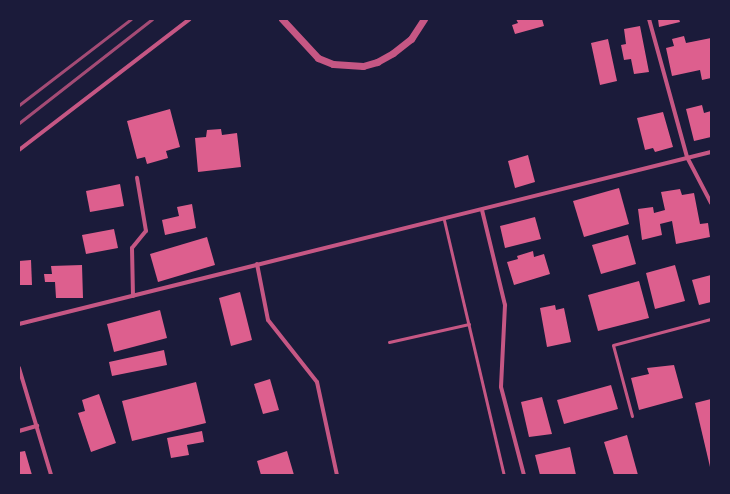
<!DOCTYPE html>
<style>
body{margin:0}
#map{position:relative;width:730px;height:494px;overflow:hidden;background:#1b1b3a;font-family:"Asap Condensed",sans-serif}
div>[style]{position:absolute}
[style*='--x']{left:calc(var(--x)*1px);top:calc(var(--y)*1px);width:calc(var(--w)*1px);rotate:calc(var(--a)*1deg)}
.building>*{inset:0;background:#dd5f8e}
.service>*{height:3px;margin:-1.5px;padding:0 1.5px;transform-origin:1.5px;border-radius:1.5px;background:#c65784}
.minor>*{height:4px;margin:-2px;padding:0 2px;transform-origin:2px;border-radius:2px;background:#c65784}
.tertiary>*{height:7px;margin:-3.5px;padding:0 3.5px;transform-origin:3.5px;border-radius:3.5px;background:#c65784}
.rail>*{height:3px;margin:-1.5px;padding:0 1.5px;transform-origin:1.5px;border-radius:1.5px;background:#a44b75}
span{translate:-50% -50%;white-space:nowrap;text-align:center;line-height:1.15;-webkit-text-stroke:3.5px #1b1b3a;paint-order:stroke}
.frame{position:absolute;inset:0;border:20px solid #1b1b3a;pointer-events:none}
</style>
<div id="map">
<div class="building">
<div style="clip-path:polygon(516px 19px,542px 19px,544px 26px,515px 34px,512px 25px,518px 23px)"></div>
<div style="clip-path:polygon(658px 19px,679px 19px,680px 22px,659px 27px)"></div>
<div style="clip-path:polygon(640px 26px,649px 72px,634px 74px,631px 59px,624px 60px,621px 45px,626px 44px,624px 29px)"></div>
<div style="clip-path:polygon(684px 36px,686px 43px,711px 38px,711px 78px,702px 80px,700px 70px,672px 76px,666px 48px,674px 46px,672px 39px)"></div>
<div style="clip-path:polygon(608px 39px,617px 81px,600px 85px,591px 43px)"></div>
<div style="clip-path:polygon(702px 105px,704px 113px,711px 111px,711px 137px,694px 141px,686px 109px)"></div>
<div style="clip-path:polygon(170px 109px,180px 147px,166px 151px,168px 158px,147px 164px,145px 157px,137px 159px,127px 121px)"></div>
<div style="clip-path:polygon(663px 112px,673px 147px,655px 152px,653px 148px,645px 150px,637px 118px)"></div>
<div style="clip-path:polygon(221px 129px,222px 135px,237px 133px,241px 167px,198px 172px,195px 138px,206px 137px,207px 130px)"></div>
<div style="clip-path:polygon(528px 155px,535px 182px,515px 188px,508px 161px)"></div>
<div style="clip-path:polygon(120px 184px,124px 206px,90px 212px,86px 191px)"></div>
<div style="clip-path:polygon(619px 188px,629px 224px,584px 237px,573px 201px)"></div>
<div style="clip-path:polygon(680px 189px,682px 195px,694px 193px,700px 224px,708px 223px,710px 237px,676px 244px,672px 221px,660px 224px,662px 235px,642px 240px,638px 209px,653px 207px,654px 213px,665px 210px,661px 192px)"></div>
<div style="clip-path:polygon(192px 204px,196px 228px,165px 235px,162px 220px,179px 216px,177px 207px)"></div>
<div style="clip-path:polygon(535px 217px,541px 239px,505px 248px,500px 226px)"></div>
<div style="clip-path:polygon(114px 229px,118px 248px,86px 254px,82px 235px)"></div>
<div style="clip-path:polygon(628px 235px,636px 264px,601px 274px,592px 245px)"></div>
<div style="clip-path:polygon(207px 237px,215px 265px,158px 282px,150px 254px)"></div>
<div style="clip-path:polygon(533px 251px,534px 257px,544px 254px,550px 274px,514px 285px,507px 262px,518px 259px,517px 256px)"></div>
<div style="clip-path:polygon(31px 260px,32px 285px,19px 285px,19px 261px)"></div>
<div style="clip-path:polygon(82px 265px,83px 298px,56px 298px,55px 282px,45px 282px,44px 274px,52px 274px,51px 266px)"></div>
<div style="clip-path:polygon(675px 265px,685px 301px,655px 309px,646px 273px)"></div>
<div style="clip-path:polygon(711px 275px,711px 302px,699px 305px,692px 280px)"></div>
<div style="clip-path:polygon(639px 281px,649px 318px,598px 331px,588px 295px)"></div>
<div style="clip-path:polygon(240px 292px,252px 340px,231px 346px,219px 298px)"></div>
<div style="clip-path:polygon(555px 305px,556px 310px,564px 308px,571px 342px,547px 347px,540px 308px)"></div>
<div style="clip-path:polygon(160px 310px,167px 338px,114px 352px,107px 324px)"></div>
<div style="clip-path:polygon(164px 350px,167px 365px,112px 376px,109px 362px)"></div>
<div style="clip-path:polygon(674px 365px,683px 398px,639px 410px,631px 378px,649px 374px,647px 368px)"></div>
<div style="clip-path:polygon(270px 379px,279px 410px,263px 414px,254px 384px)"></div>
<div style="clip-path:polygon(196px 382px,206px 423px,132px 441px,122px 401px)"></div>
<div style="clip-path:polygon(611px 385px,618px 409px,564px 424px,557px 400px)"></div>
<div style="clip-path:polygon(99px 394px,116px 443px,91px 452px,78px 413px,85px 411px,82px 400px)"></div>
<div style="clip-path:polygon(542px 397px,552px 434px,529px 437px,521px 402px)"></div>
<div style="clip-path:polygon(711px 399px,711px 466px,710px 467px,695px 403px)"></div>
<div style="clip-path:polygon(202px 431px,204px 442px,187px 445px,189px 455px,171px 458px,167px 438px)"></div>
<div style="clip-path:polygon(627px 435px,638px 475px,614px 475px,604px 442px)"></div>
<div style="clip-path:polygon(570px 447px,576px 475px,540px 475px,535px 455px)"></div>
<div style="clip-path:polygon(25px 451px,32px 475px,19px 475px,19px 452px)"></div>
<div style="clip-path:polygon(287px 451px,294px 475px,261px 475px,257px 461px)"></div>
</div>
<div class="service">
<div style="--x:444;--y:220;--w:262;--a:76.8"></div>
<div style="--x:389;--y:342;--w:82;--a:-12.7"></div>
<div style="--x:632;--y:416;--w:73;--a:-105"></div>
<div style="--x:613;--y:345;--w:101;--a:-14.9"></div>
</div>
<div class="minor">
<div style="--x:649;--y:19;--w:143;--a:74.6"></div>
<div style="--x:687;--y:157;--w:52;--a:62.4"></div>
<div style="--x:19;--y:150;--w:215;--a:-37.5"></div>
<div style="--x:482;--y:210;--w:98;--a:76.4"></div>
<div style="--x:505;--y:305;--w:82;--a:92.8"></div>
<div style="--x:501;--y:387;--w:91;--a:75.4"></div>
<div style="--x:257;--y:264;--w:57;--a:78.9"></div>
<div style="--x:268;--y:320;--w:79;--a:51.7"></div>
<div style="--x:317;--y:382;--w:95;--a:77.9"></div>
<div style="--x:133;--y:296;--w:48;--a:-91.2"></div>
<div style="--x:132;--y:248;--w:22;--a:-51"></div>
<div style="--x:146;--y:231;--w:54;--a:-99.6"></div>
<div style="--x:19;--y:324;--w:713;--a:-13.96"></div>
<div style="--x:19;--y:368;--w:112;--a:73.3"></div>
<div style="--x:19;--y:431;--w:19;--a:-16"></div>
</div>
<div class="tertiary">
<div style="--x:282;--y:19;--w:53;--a:47.3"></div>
<div style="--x:318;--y:58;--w:16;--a:22"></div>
<div style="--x:333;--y:64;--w:30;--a:4"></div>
<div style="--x:363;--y:66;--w:15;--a:-16"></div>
<div style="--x:377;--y:62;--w:18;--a:-29"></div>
<div style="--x:393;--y:53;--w:23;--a:-38"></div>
<div style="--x:411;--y:39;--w:24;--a:-57"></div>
</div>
<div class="rail">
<div style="--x:19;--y:105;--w:141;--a:-37.5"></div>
<div style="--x:19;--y:123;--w:169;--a:-38"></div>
</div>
<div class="frame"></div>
</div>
